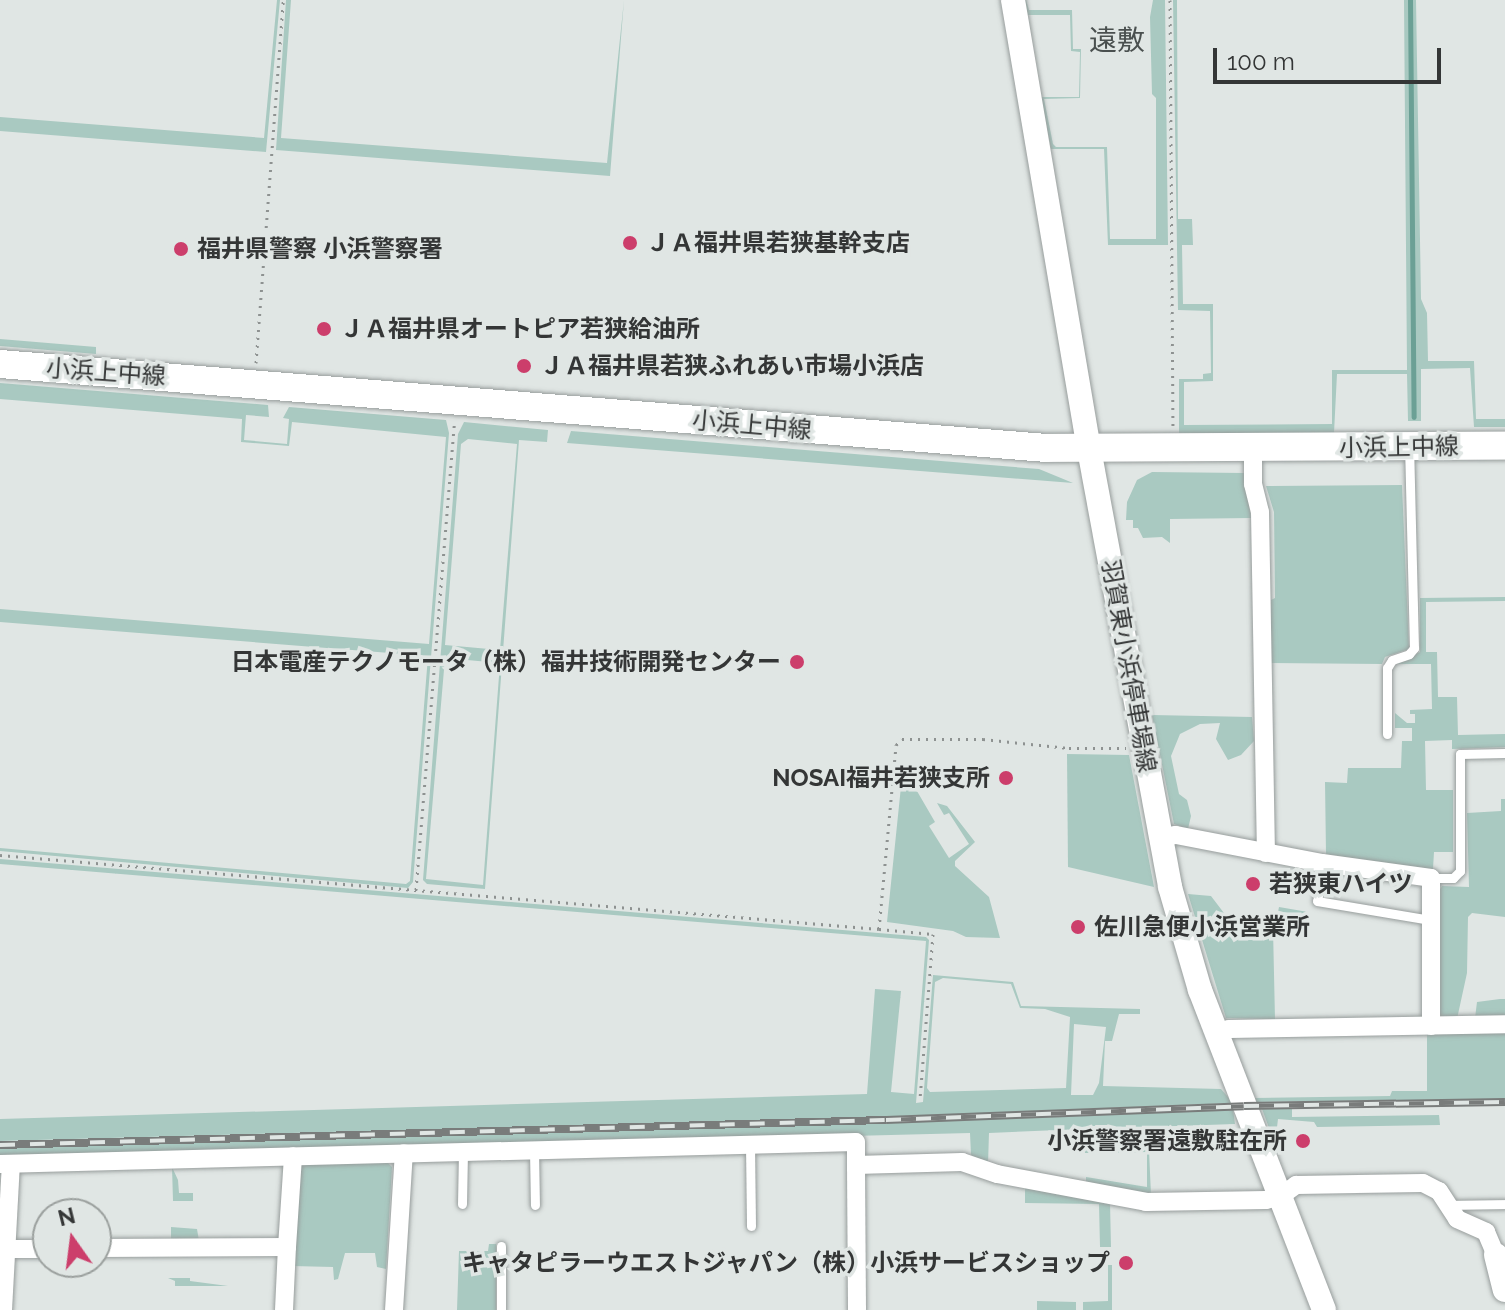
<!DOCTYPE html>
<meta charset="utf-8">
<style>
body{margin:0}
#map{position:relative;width:1505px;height:1310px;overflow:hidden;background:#e0e6e4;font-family:Raleway,"Noto Sans JP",sans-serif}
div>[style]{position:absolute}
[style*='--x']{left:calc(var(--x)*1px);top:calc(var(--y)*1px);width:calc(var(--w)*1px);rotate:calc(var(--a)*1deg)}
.green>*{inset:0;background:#a9c9c1}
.stream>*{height:5px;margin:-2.5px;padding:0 2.5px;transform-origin:2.5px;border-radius:2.5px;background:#6ba095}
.path>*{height:3px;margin-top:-1.5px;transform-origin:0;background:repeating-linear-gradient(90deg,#8e9291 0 2px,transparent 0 8px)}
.roads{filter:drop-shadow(0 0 2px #979d9c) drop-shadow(0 0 2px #979d9c)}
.service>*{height:9px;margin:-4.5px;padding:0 4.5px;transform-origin:4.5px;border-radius:4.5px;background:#fff}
.minor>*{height:18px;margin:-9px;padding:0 9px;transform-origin:9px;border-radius:9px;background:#fff}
.secondary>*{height:24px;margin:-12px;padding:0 12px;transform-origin:12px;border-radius:12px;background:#fff}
.primary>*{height:28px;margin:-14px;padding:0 14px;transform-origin:14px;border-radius:14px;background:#fff}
.rail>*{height:8px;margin-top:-4px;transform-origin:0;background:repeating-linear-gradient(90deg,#e0e6e4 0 15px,#797c7b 0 30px);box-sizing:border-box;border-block:2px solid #797c7b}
.dots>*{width:22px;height:22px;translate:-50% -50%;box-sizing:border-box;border:4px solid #e0e6e4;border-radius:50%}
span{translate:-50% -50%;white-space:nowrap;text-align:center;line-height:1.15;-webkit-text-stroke:7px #e0e6e4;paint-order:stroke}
.poi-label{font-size:24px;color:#343636;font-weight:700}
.left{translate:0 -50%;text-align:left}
.right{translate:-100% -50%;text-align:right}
.street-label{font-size:24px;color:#343636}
.quarter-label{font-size:28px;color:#4a504f}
.north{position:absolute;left:32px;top:1198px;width:80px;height:80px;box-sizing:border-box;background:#e0e6e4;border:2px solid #9ba09e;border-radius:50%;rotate:346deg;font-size:22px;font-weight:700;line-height:32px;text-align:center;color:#343636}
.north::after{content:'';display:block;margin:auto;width:28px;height:36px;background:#cc3e6b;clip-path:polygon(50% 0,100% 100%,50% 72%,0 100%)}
.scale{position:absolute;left:1213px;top:48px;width:228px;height:36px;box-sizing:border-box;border:4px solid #343636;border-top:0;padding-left:10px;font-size:24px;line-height:28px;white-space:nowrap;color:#343636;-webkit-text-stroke:6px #e0e6e4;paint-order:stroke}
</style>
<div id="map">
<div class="green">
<div style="clip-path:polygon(277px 0,280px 0,266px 152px,0 131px,0 117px,264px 138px)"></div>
<div style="clip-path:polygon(286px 0,291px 0,281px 138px,607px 163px,624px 0,610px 176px,276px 150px)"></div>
<div style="clip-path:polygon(1022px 0,1026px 0,1029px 10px,1072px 10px,1073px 49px,1081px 49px,1080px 98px,1044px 99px,1053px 144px,1056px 147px,1107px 147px,1110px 239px,1156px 239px,1156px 98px,1152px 94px,1150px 17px,1153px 0,1165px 0,1168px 245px,1108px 245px,1104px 149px,1051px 149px,1041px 97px,1079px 97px,1080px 52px,1071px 51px,1070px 15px,1025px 15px)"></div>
<div style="clip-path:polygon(1173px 0,1177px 0,1178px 219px,1192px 219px,1193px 245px,1182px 245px,1183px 304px,1213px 304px,1213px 381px,1184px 382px,1184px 425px,1332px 424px,1332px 370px,1407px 370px,1404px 0,1416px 0,1421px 299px,1427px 313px,1428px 361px,1474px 361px,1476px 419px,1505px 419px,1505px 427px,1474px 427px,1470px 368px,1421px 369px,1421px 421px,1408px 421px,1407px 374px,1337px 374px,1334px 433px,1179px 433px,1179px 379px,1203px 379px,1203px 374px,1211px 373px,1210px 311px,1178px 310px)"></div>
<div style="clip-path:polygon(0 339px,96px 347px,96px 354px,0 346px)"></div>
<div style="clip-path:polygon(0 383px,268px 405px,269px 417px,246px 415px,244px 440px,287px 444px,289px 419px,283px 418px,289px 407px,446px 420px,449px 433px,413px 882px,408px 888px,0 851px,0 848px,406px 884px,410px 881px,428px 656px,0 622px,0 609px,429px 644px,446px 437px,292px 422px,289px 446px,241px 442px,242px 419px,0 399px)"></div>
<div style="clip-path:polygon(evenodd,464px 422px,548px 430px,547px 442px,519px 440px,485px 889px,427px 884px,423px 880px,458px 434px,464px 422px,468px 439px,517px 444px,500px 650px,445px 645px,461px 444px,468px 439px,464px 422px,445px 658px,500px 663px,483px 885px,426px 879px,445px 658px)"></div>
<div style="clip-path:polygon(571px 431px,1039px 469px,1073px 483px,567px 443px)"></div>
<div style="clip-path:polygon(1152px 472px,1244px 473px,1251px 518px,1170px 519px,1170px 543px,1162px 537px,1143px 538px,1138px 528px,1133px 528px,1133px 520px,1126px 520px,1127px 502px,1137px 480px)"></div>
<div style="clip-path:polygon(1402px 485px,1409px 649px,1385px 657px,1382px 664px,1270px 663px,1271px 600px,1275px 598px,1274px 512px,1266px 486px)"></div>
<div style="clip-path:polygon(1505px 597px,1505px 601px,1426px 602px,1426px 652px,1437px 652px,1438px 697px,1457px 697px,1458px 735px,1505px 734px,1505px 747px,1452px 749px,1452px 740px,1425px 741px,1426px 790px,1453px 790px,1453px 852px,1434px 852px,1433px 869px,1429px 871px,1326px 854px,1325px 782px,1347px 783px,1348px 768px,1401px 768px,1402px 741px,1412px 741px,1412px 728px,1395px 728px,1395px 713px,1407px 723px,1415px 723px,1415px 714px,1410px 714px,1410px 710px,1432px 709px,1431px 664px,1395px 664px,1420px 652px,1420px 598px)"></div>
<div style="clip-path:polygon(1152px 715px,1252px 717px,1254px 741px,1241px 755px,1228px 760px,1216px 739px,1220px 723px,1200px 724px,1180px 734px,1171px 756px,1179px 794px,1187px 800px,1191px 816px,1188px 829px,1174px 824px)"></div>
<div style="clip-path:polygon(1067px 754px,1129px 755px,1154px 887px,1068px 867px)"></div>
<div style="clip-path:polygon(903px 767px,935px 822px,929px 826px,949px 858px,969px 844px,949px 813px,944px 815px,937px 803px,947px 806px,975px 842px,955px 861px,955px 866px,989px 897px,1000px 938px,966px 937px,953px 931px,887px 922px)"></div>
<div style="clip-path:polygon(1501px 799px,1505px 799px,1505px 917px,1472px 913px,1468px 917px,1467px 973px,1457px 1019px,1444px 1019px,1437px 1012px,1438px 893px,1442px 886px,1469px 887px,1467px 813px,1501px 811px)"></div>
<div style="clip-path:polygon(evenodd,0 859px,926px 937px,929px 940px,916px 1103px,923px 1102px,933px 975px,1013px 982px,1021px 1006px,1140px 1009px,1140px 1014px,1119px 1014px,1112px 1041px,1105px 1041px,1103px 1086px,1221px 1089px,1233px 1103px,886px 1117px,0 1141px,0 1119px,867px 1094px,875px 989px,901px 991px,891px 1092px,914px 1094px,926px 941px,0 864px,0 859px,943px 978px,1011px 984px,1020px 1008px,1045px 1009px,1070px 1017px,1066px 1088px,930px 1092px,927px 1088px,935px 982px,943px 978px,0 859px,1074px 1024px,1106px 1027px,1099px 1083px,1093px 1095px,1071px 1095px,1074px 1024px)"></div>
<div style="clip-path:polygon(1188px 894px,1211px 896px,1230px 921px,1262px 926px,1263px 921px,1270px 921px,1271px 916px,1277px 917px,1279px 907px,1308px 912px,1304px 933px,1273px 928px,1275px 1019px,1226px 1018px)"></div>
<div style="clip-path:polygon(1500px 999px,1505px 999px,1505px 1018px,1475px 1018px,1477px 1002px)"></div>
<div style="clip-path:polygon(1505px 1030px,1505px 1099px,1256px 1102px,1255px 1098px,1390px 1096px,1392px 1091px,1427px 1091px,1427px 1033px)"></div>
<div style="clip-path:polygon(1292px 1108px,1292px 1117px,1439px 1115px,1440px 1125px,1317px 1127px,1314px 1122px,1278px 1119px,1275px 1144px,1262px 1109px)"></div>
<div style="clip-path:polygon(1233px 1109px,1235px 1124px,1148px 1127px,1151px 1195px,1086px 1182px,1086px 1177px,1147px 1187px,1147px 1152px,1085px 1153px,1083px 1129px,989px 1133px,988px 1164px,971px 1155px,970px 1133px,0 1157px,0 1148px,886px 1123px)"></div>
<div style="clip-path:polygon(385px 1160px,392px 1167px,386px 1269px,377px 1267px,375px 1253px,345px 1253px,338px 1279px,334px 1280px,333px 1267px,292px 1266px,299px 1169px,304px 1162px)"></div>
<div style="clip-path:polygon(172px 1167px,178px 1180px,179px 1193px,193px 1193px,193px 1201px,173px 1201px)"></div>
<div style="clip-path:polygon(1025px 1186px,1110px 1202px,1111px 1247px,1100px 1247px,1099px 1204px,1025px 1203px)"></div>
<div style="clip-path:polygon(171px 1227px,197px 1229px,199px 1241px,171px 1241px)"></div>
<div style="clip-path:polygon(489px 1244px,496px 1244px,496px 1310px,457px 1310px,459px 1251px,488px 1251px)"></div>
<div style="clip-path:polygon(1108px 1265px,1112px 1265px,1112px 1310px,1083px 1310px,1083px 1302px,1108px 1301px)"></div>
<div style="clip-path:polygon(168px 1278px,190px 1278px,190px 1281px,228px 1286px,175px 1286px,175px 1281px)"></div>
<div style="clip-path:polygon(1037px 1301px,1076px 1302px,1076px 1310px,1037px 1310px)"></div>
</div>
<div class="stream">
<div style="--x:1410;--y:0;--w:417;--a:89.5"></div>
</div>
<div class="path">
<div style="--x:1170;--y:0;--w:428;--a:89.6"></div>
<div style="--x:256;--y:363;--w:364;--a:-85.7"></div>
<div style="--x:0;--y:855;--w:882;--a:4.81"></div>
<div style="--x:879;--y:929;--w:185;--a:-84.7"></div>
<div style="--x:896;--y:745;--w:8;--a:-45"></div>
<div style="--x:902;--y:739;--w:81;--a:0"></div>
<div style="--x:983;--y:739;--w:86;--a:6"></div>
<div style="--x:1069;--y:748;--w:57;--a:0"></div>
<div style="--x:416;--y:890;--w:472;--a:-85.3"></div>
<div style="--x:879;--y:929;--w:54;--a:5.3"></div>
<div style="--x:933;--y:934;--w:165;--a:94.5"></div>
</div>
<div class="roads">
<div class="service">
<div style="--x:1387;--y:734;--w:66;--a:-90"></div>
<div style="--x:1387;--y:668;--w:9;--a:-58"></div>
<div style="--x:1392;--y:660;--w:18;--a:-19"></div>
<div style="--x:1409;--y:654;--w:8;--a:-50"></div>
<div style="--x:1414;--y:648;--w:198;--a:-91.4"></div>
<div style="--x:1322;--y:863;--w:38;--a:97"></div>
<div style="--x:1317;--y:901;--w:115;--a:9.5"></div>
<div style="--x:1431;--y:878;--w:22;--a:0"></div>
<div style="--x:1453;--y:878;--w:10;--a:-45"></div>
<div style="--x:1460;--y:871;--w:117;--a:-90"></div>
<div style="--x:1460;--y:754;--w:45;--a:-1.3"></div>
<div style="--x:750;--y:1144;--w:82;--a:89.3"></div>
<div style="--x:534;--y:1150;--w:55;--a:89"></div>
<div style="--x:462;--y:1204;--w:52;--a:-88.9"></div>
<div style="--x:1449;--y:1205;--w:56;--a:-1"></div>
<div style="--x:501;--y:1246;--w:64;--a:90"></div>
</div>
<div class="minor">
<div style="--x:1253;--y:449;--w:35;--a:90"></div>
<div style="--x:1253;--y:484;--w:29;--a:76"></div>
<div style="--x:1260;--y:512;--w:341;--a:89"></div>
<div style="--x:1160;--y:838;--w:16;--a:-11"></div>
<div style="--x:1176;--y:835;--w:149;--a:10.9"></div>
<div style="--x:1322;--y:863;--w:110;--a:7.8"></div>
<div style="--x:1431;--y:878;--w:148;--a:90"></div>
<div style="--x:1216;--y:1034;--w:14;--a:-21"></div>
<div style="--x:1229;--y:1029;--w:276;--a:-1"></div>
<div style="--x:0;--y:1164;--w:856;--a:-1.47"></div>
<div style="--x:856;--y:1142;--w:23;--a:90"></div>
<div style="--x:96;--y:1248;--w:191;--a:-0.3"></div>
<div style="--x:287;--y:1247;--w:91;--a:-86.2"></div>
<div style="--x:0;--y:1249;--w:48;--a:0"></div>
<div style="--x:3;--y:1310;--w:146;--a:-86.9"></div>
<div style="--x:284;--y:1310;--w:63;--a:-87.3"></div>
<div style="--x:394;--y:1310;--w:157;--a:-86.4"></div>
<div style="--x:857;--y:1310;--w:145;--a:-90.4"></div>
<div style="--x:856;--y:1165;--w:106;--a:-1.6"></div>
<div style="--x:962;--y:1162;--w:37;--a:19"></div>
<div style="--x:997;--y:1174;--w:152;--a:10.6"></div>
<div style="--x:1146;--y:1202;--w:120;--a:-1"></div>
<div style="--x:1266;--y:1200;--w:16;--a:-15"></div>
<div style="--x:1281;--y:1196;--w:19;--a:-36"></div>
<div style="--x:1296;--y:1185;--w:127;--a:-0.9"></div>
<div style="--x:1423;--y:1183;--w:18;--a:27"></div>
<div style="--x:1439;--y:1191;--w:33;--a:57"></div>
<div style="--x:1457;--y:1219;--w:32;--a:24"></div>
<div style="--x:1486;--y:1232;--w:25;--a:67"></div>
</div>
<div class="secondary">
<div style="--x:1013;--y:0;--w:455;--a:80.4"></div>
<div style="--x:1089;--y:449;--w:445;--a:79.5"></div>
<div style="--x:1170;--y:887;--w:107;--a:73.8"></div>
<div style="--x:1200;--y:990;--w:343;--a:68.8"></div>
<div style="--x:1496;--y:1255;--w:36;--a:76"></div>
</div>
<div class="primary">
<div style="--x:0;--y:364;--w:1050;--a:4.59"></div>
<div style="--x:1047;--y:448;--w:458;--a:-0.3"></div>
</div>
</div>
<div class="rail">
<div style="--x:0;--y:1145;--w:886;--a:-1.62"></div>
<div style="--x:886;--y:1120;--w:358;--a:-2.2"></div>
<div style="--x:1244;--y:1106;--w:261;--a:-0.9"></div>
</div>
<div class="dots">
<div style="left:630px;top:243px;background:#cc3e6b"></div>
<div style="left:181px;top:249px;background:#cc3e6b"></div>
<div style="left:324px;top:329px;background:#cc3e6b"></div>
<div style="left:524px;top:366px;background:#cc3e6b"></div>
<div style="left:797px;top:662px;background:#cc3e6b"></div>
<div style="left:1006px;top:778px;background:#cc3e6b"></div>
<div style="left:1253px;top:884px;background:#cc3e6b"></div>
<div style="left:1078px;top:927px;background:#cc3e6b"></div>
<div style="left:1303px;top:1141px;background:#cc3e6b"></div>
<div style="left:1126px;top:1263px;background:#cc3e6b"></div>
</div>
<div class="poi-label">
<span class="left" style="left:646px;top:243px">ＪＡ福井県若狭基幹支店</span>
<span class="left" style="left:197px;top:249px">福井県警察 小浜警察署</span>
<span class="left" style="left:340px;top:329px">ＪＡ福井県オートピア若狭給油所</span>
<span class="left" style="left:540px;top:366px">ＪＡ福井県若狭ふれあい市場小浜店</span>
<span class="right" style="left:781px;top:662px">日本電産テクノモータ（株）福井技術開発センター</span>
<span class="right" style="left:990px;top:778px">NOSAI福井若狭支所</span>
<span class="left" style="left:1269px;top:884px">若狭東ハイツ</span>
<span class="left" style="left:1094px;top:927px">佐川急便小浜営業所</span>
<span class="right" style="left:1287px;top:1141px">小浜警察署遠敷駐在所</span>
<span class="right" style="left:1110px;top:1263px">キャタピラーウエストジャパン（株）小浜サービスショップ</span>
</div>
<div class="street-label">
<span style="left:106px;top:372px;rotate:4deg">小浜上中線</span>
<span style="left:752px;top:425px;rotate:5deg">小浜上中線</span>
<span style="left:1399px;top:447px;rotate:-1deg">小浜上中線</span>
<span style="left:1129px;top:666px;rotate:80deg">羽賀東小浜停車場線</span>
</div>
<div class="quarter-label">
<span style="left:1117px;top:41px">遠敷</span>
</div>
<div class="north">N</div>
<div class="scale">100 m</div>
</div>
